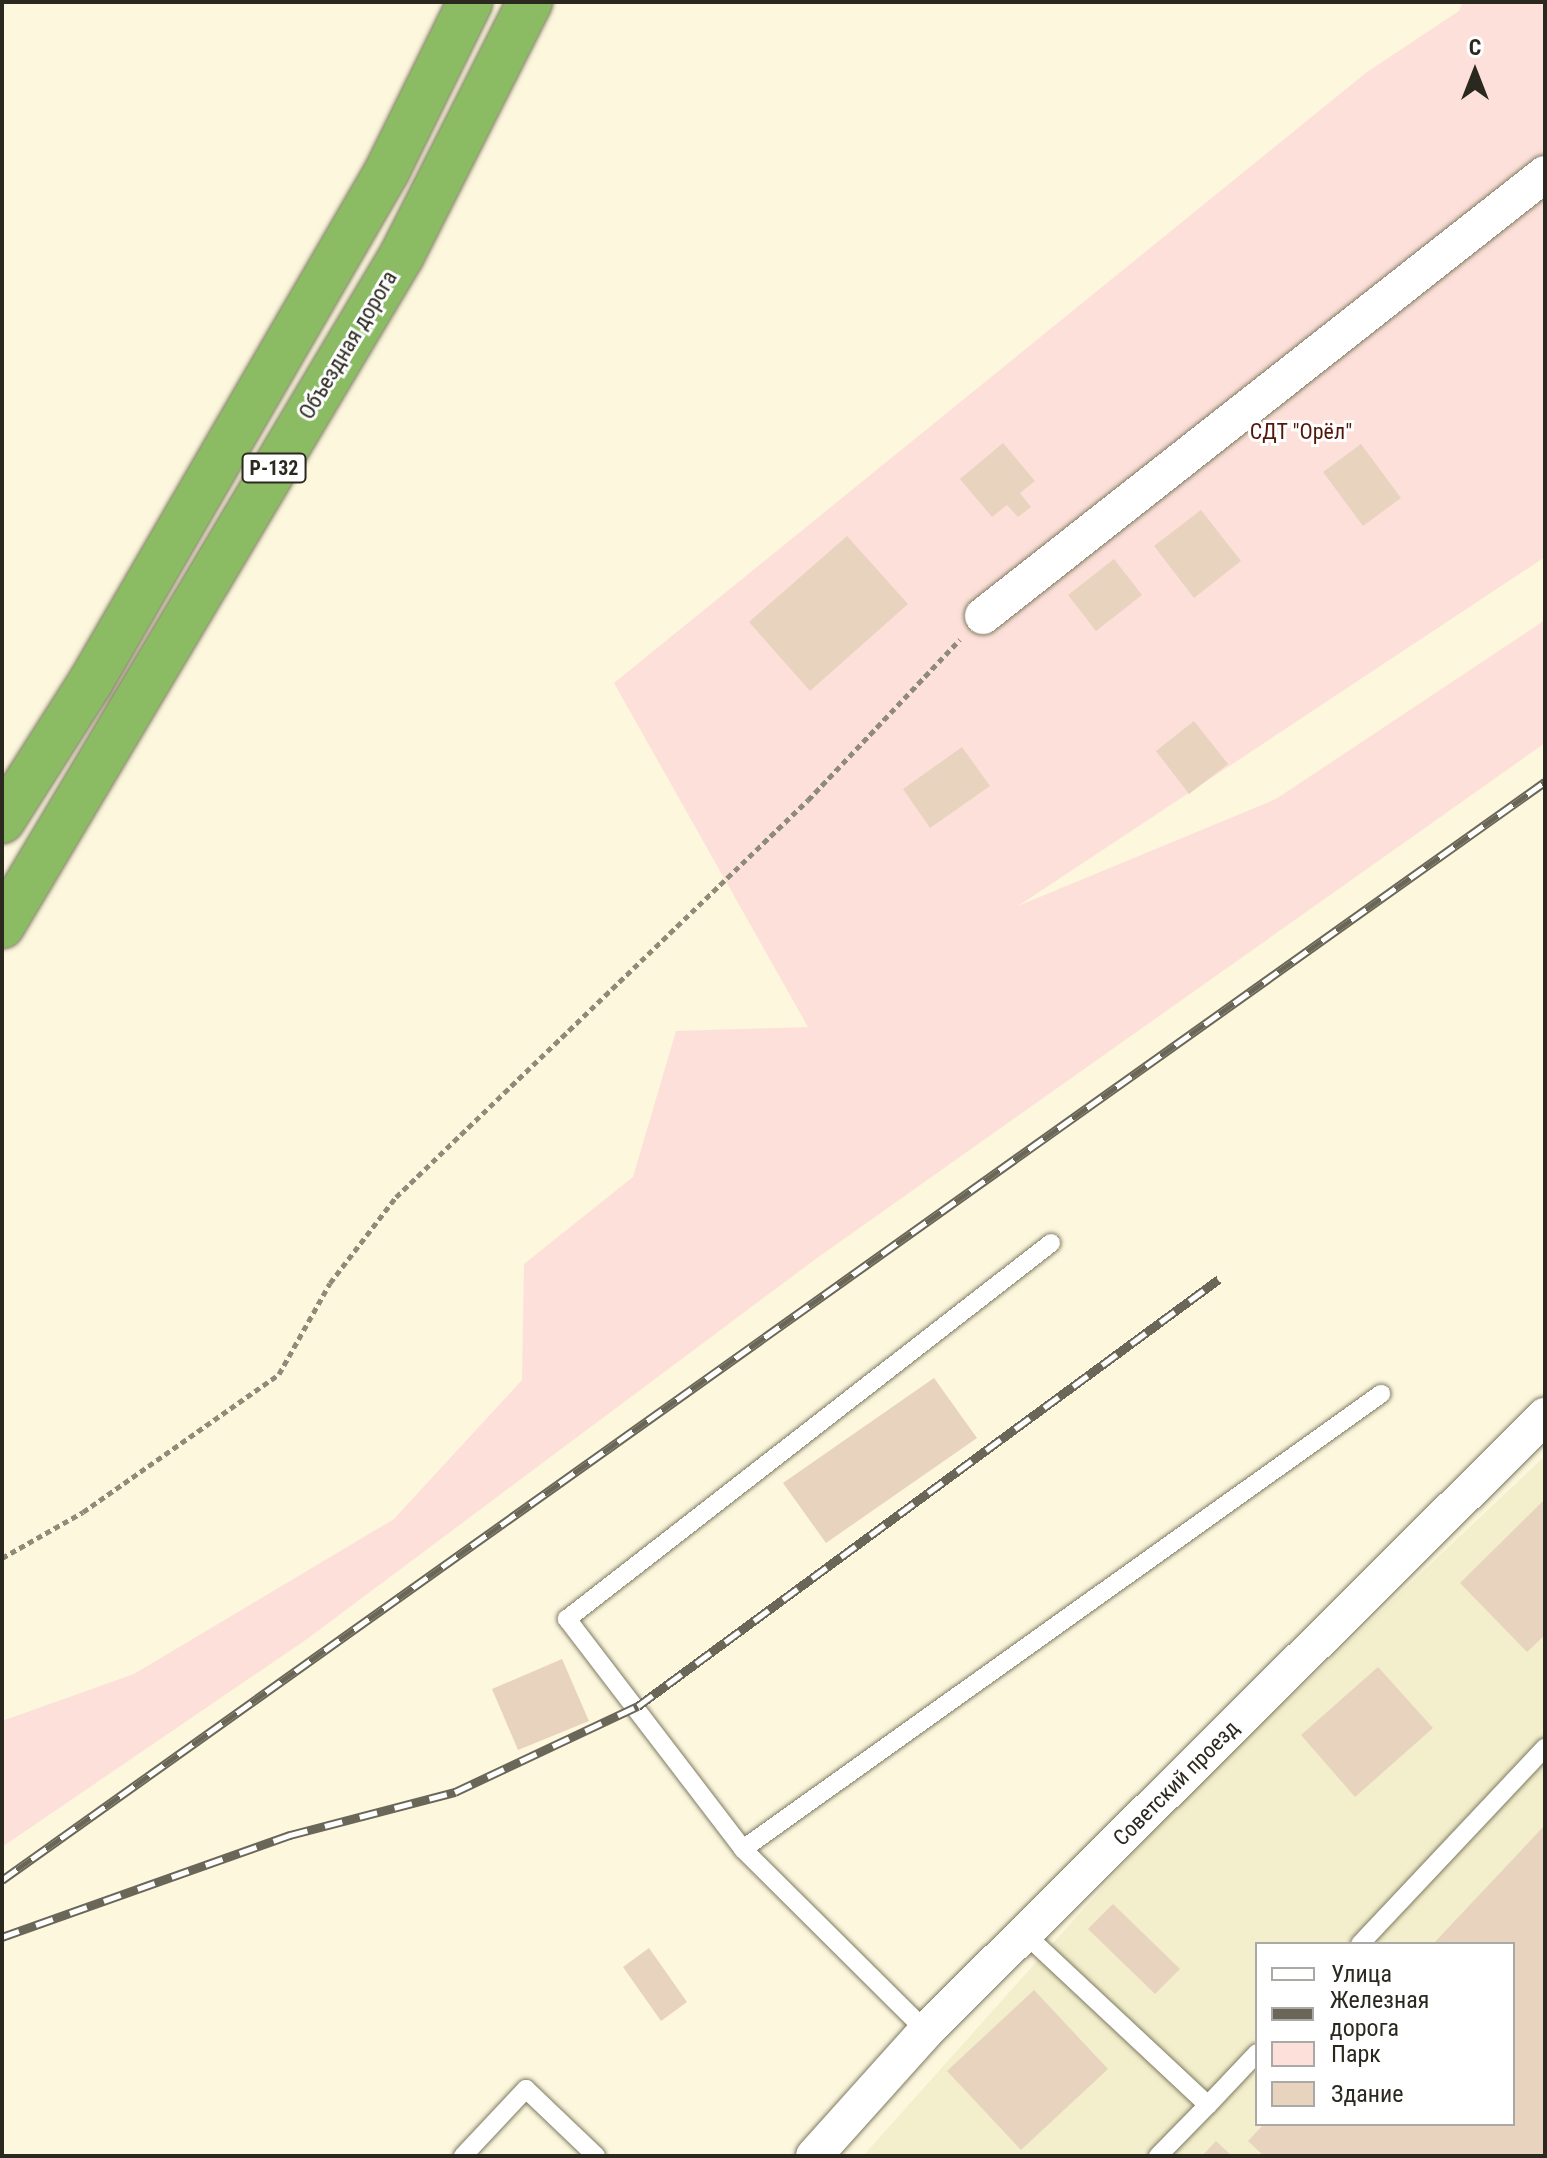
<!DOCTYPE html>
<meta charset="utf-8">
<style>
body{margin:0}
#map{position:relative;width:1547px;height:2158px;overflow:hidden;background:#fcf7dd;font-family:"Roboto Condensed",sans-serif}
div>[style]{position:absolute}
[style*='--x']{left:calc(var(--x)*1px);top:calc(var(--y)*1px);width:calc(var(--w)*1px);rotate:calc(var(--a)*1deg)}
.built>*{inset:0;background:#f3eecb}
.green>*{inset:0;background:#fde0d9}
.building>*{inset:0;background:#e8d3bf}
.path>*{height:5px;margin-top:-2.5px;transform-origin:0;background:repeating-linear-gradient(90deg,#8e8b79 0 6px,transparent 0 10px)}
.roads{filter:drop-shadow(0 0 2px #7e7a62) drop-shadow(0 0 2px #7e7a62)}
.lane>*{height:18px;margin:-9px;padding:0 9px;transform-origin:9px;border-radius:9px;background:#fff}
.street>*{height:36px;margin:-18px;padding:0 18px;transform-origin:18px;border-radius:18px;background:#fff}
.highway>*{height:44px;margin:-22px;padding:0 22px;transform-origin:22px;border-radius:22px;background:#8bbc64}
.rail>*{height:9px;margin-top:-4.5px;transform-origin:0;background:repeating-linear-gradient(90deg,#fff 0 18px,#6a6758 0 36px);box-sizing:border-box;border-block:2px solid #6a6758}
span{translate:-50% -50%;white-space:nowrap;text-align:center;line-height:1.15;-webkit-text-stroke:6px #fff;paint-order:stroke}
.shield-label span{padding:2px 6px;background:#fff;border:2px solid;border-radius:6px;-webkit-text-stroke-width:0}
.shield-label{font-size:20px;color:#2b291f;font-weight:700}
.street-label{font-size:22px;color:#2b291f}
.park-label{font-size:22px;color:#53170a}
.frame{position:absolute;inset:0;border:4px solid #2b291f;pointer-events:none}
.legend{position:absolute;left:1255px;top:1942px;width:260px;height:184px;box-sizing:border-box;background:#fff;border:2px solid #aaa9a5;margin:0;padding:10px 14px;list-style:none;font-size:24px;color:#2b291f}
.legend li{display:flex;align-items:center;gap:16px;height:40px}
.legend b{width:40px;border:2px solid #aaa9a5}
.north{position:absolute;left:1435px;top:32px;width:80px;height:80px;-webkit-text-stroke:6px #fff;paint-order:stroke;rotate:0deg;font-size:22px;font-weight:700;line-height:32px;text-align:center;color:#2b291f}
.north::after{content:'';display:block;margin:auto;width:28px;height:36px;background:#2b291f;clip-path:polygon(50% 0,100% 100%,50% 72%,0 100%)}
</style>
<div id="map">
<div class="built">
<div style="clip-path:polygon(evenodd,1545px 1456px,1545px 2156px,863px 2156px,1180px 1801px,1545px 1456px,1257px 1944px,1513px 1944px,1513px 2124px,1257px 2124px,1257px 1944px)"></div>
</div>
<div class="green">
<div style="clip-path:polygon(1463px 2px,1545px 2px,1545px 557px,1018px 906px,1276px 799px,1545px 620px,1545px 743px,817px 1258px,307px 1639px,2px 1847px,2px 1721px,134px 1674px,394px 1519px,522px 1380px,524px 1264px,633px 1177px,676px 1031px,808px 1027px,614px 683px,1367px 72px,1459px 11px)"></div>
</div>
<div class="building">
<div style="clip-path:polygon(1003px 443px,1035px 481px,1020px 493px,1031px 507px,1018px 517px,1007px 505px,992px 517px,960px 479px)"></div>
<div style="clip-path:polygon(1361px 444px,1401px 498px,1363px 526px,1323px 472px)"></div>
<div style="clip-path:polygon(1201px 510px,1241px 561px,1194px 598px,1154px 546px)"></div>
<div style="clip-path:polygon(847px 536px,908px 604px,810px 691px,749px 622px)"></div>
<div style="clip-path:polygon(1114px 559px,1142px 595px,1096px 631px,1068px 595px)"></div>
<div style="clip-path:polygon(1194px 721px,1228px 764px,1189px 794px,1156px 751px)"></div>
<div style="clip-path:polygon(962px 747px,990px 786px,930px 828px,903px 789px)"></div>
<div style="clip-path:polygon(934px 1378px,977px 1438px,826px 1543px,783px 1483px)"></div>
<div style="clip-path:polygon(1545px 1499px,1545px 1635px,1527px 1652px,1460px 1583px)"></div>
<div style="clip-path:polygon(562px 1659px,589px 1721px,518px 1750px,492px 1689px)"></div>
<div style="clip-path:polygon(1378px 1667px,1433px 1728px,1355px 1797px,1301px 1735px)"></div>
<div style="clip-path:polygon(1545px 1825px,1545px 2156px,1264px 2156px,1248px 2141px,1264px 2124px,1513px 2124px,1513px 1944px,1433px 1944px)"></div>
<div style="clip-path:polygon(1113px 1904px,1180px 1969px,1155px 1994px,1088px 1929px)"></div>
<div style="clip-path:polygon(649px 1948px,687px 2002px,661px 2021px,623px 1967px)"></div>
<div style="clip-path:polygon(1034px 1990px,1108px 2069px,1021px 2150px,947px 2071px)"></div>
<div style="clip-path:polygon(1216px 2141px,1232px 2156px,1202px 2156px)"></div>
</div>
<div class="path">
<div style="--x:2;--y:1558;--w:93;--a:-29.6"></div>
<div style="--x:83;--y:1512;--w:240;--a:-35.1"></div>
<div style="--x:279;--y:1374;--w:104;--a:-60.7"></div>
<div style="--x:330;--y:1283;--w:108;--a:-52.5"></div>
<div style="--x:396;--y:1197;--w:572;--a:-43.94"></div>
<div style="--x:808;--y:800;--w:221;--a:-46.6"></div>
</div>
<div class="roads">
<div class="lane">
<div style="--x:743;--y:1849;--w:784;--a:-35.5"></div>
<div style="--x:1024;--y:1933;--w:252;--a:43.1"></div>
<div style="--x:1208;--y:2105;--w:71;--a:-46.7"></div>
<div style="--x:1360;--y:1944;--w:270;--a:-46.7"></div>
<div style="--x:926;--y:2031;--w:258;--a:-135.2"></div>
<div style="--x:743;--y:1849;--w:290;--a:-127.4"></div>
<div style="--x:567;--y:1619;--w:613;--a:-37.84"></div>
<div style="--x:463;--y:2156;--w:92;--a:-46.8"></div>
<div style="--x:526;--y:2089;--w:97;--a:43.7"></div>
<div style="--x:1158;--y:2156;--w:71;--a:-45.6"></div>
</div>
<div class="street">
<div style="--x:983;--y:616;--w:715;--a:-38.18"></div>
<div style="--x:814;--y:2156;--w:168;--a:-48.1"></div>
<div style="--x:926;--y:2031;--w:873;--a:-44.81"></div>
</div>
<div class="highway">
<div style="--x:2;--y:821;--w:164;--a:-57.5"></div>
<div style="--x:90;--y:683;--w:592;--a:-59.88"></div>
<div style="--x:387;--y:171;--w:188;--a:-63.8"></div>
<div style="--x:2;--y:926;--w:781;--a:-59.2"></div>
<div style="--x:402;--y:255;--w:284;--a:-63.2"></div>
</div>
</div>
<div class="rail">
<div style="--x:2;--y:1880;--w:1894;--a:-35.44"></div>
<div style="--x:2;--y:1937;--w:306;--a:-19.5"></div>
<div style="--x:290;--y:1835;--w:171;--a:-14.6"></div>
<div style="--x:455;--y:1792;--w:202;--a:-25.2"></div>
<div style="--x:638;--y:1706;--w:721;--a:-36.31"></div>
</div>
<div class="shield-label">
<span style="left:274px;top:468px">Р-132</span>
</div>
<div class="street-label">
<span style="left:348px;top:345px;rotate:-59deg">Объездная дорога</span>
<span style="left:1176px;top:1783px;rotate:-45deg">Советский проезд</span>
</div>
<div class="park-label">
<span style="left:1301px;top:432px">СДТ "Орёл"</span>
</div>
<div class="frame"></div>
<ul class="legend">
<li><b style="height:10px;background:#fff"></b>Улица</li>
<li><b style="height:10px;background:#6a6758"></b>Железная дорога</li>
<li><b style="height:22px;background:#fde0d9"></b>Парк</li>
<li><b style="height:22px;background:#e8d3bf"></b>Здание</li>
</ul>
<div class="north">С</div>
</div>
